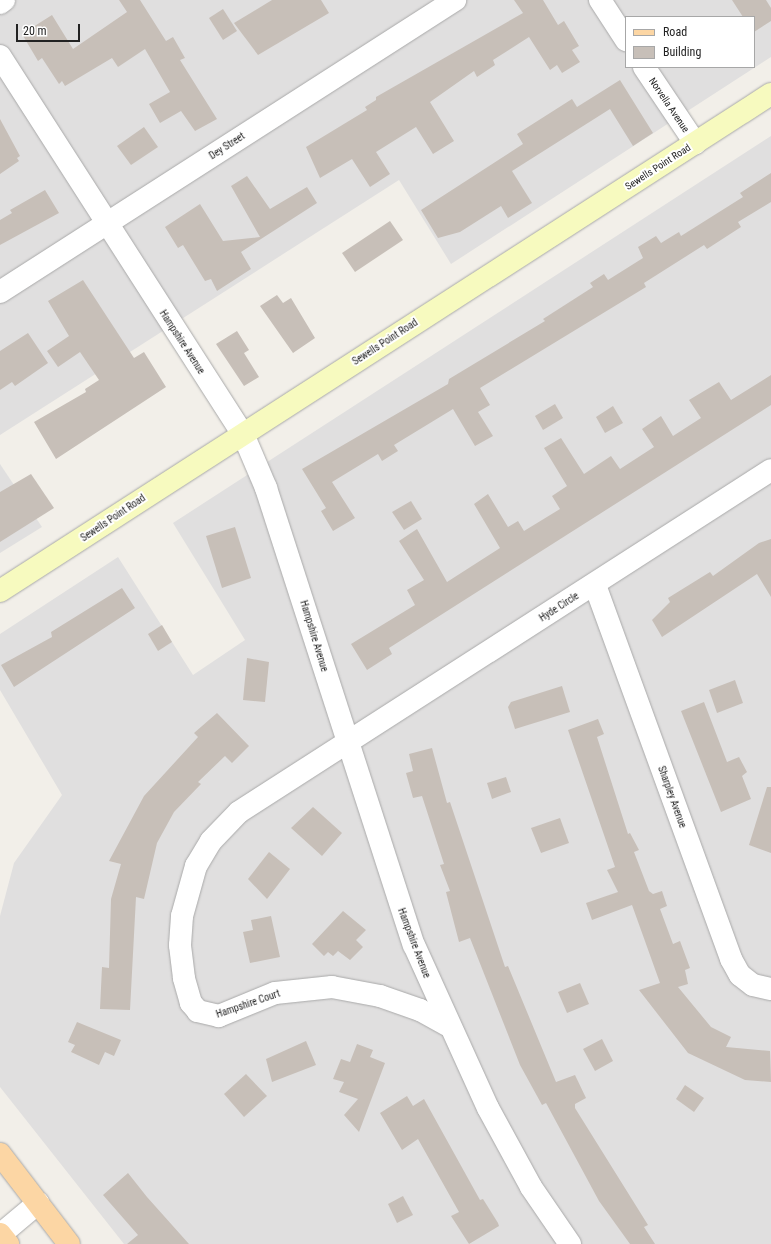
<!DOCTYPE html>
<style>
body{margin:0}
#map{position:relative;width:771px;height:1244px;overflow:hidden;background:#f2efe9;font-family:"Roboto Condensed",sans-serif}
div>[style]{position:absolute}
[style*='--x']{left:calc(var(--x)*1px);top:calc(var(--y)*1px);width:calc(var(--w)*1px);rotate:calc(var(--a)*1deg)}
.residential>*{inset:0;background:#e0dfdf}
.building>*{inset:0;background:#c7bfb8}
.roads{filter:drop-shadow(0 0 1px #a9a9a9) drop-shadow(0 0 1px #a9a9a9)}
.minor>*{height:22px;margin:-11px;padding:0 11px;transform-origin:11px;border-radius:11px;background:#fff}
.secondary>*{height:22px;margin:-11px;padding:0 11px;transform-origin:11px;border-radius:11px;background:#f7fabf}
.primary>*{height:22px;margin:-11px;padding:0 11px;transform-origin:11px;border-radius:11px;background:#fcd6a4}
span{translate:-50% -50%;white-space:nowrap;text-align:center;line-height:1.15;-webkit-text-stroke:4px #fff;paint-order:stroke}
.street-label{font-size:10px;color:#222}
.legend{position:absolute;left:625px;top:16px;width:130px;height:52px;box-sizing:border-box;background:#fff;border:1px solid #a7a7a7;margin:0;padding:5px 7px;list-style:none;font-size:12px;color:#222}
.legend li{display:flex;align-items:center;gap:8px;height:20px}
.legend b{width:20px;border:1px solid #a7a7a7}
.scale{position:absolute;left:16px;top:24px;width:64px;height:18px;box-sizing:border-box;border:2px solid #222;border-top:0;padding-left:5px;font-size:12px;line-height:14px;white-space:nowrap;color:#222;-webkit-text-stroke:3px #fff;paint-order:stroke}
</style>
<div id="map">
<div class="residential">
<div style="clip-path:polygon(evenodd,0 0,771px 0,771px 57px,451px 264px,399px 180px,0 435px,0 0,626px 17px,754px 17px,754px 67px,626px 67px,626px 17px)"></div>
<div style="clip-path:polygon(771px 136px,771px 1244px,124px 1244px,0 1087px,0 916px,14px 863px,62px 795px,0 690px,0 634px,118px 557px,193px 675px,245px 640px,173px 523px)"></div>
<div style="clip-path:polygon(0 464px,42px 527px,0 553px)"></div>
</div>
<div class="building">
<div style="clip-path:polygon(119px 0,140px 0,166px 41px,173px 37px,185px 58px,180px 60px,217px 119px,195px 131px,181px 111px,160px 123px,149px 104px,170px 92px,145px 49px,118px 67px,112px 58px,65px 86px,62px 81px,59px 84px,42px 58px,38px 61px,22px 34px,52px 15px,73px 49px,127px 12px)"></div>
<div style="clip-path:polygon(272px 0,321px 0,329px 13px,258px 55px,234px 23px)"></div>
<div style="clip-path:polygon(514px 0,543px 0,558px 25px,564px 21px,579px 46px,572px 50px,580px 62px,562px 73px,557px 65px,550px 70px,529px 37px,493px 60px,495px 65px,477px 77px,474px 71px,430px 102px,454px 141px,433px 154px,416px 127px,376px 152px,390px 174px,370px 187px,352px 159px,320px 178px,306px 147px,367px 110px,365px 107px,376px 100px,376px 97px,523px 13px)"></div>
<div style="clip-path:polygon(732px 0,766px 0,771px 8px,771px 21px,754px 32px,754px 17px,743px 17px)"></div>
<div style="clip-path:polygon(223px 9px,237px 31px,223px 40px,209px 18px)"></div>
<div style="clip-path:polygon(620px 80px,653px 133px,633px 146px,610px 109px,512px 171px,532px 203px,508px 218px,501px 206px,460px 232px,438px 238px,421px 210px,523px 144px,517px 134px,572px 99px,577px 107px)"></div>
<div style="clip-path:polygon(0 119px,20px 156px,17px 158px,19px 161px,0 174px)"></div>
<div style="clip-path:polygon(144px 127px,158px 147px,131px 165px,117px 146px)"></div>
<div style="clip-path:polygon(771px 173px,771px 202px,738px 222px,741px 227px,707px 249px,704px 245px,644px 283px,646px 287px,480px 388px,490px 405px,478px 412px,493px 436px,475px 446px,453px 409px,394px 445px,398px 451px,382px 461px,378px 454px,332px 482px,355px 518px,333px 531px,321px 511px,326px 508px,302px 469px,448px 384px,449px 379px,545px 321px,543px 319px,593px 287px,590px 283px,604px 274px,608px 280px,643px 258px,638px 247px,656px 236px,661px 243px,679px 232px,681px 236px,743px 197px,740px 193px)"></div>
<div style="clip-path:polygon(247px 176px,270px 209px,307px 187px,317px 203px,241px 252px,251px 269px,217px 291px,211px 279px,205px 281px,183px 245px,178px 248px,165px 227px,200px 204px,223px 241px,260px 237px,231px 186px)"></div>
<div style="clip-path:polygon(45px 190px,59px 213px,0 245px,0 220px,12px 213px,10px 210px)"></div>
<div style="clip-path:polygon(390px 221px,403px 240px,355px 272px,342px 253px)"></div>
<div style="clip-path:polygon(83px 280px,134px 358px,144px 352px,166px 387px,56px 459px,34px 422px,86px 392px,85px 389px,99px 380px,80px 352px,58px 367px,47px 351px,69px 336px,48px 301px)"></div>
<div style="clip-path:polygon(277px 295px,283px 303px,291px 298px,315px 338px,293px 353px,260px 306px)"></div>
<div style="clip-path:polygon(237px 331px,249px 350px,244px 353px,259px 377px,244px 386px,216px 344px)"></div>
<div style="clip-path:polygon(28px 333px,48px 363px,15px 386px,12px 382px,0 390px,0 351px)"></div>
<div style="clip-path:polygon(771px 375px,771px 405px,389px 648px,392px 654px,367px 670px,351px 644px,415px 605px,407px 590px,424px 580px,399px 541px,417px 529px,447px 582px,500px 548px,474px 504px,488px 494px,508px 527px,518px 521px,524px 531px,560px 509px,552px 496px,567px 486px,544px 448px,561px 438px,584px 474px,611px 456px,620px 469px,654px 447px,642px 429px,661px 416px,673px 436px,701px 418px,689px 400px,719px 382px,731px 400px)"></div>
<div style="clip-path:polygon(555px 404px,563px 418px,543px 430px,535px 416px)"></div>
<div style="clip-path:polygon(613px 406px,623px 423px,605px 433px,596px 417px)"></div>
<div style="clip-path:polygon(31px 474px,54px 508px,0 542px,0 492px)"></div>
<div style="clip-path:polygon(411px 501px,422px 519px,404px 530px,392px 512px)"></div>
<div style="clip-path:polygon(235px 527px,251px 578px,222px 588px,206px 536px)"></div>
<div style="clip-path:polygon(771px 539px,771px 597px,757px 574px,662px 637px,652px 620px,670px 602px,668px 598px,710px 572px,713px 576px,759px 543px)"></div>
<div style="clip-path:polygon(122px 588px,135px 608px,14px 687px,1px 665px,52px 637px,51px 632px)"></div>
<div style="clip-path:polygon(162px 625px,172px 642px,158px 651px,148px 634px)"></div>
<div style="clip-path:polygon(247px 658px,269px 662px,265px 702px,243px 700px)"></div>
<div style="clip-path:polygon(735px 680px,743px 703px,717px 713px,709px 690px)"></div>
<div style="clip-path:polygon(562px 686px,570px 712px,515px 729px,508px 707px,511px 702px)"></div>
<div style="clip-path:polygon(704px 702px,727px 762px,739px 757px,747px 772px,742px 776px,751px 799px,721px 812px,681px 711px)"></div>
<div style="clip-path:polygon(217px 713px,249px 746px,232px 763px,225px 756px,198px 782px,201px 784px,174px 812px,157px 843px,144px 899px,136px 897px,130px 1010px,100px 1009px,102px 967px,109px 968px,111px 899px,121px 864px,109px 861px,144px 796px,198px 737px,194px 733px)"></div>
<div style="clip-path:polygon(598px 719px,604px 734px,597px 737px,628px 834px,630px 833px,639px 850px,634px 852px,649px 891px,653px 894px,662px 891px,667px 906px,660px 909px,673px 944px,680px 941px,690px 968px,685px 970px,688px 984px,678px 987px,711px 1027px,731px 1037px,726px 1047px,770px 1051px,771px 1082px,745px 1080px,688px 1053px,639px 990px,660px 983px,632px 905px,592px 920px,586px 903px,618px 892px,607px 870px,615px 867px,568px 730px)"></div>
<div style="clip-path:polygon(432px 748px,447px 803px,450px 802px,505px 967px,508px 966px,556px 1082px,575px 1075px,586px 1098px,575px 1104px,575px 1108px,648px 1225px,644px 1227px,655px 1244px,630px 1244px,599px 1201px,546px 1103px,542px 1105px,520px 1065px,470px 938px,459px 942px,446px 892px,450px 891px,440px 865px,444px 864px,422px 796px,413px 798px,406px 773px,413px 771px,409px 754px)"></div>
<div style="clip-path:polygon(506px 777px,511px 792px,492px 799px,487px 783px)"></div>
<div style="clip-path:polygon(767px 787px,771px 787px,771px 853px,749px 845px)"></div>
<div style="clip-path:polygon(313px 807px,342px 833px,322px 856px,291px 828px)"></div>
<div style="clip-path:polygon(560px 818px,569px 843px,541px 853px,531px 828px)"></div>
<div style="clip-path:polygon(269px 852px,290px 869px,267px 899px,248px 879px)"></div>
<div style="clip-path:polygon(343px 911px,366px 930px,356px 940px,363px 947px,350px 960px,338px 951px,333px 956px,328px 952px,324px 956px,312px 944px)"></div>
<div style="clip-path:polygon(271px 916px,280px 957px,250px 963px,243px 932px,253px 930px,251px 920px)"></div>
<div style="clip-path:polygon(580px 983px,589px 1004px,567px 1013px,558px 992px)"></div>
<div style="clip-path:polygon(77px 1022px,121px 1040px,114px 1056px,105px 1052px,99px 1065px,71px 1052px,75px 1045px,68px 1042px)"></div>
<div style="clip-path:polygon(602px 1039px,613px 1061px,595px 1071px,583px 1049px)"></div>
<div style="clip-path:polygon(306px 1041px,316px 1065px,272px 1082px,266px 1059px)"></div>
<div style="clip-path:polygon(357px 1044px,373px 1050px,370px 1057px,385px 1063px,359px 1132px,344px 1115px,358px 1099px,339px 1092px,344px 1082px,333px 1079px,341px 1059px,350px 1062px)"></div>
<div style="clip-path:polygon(246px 1074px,267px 1096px,244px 1117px,224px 1094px)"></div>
<div style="clip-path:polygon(685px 1085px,704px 1098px,694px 1112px,676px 1099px)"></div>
<div style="clip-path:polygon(407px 1096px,413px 1106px,424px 1099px,480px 1200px,483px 1199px,498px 1223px,499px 1226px,469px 1244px,451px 1216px,459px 1212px,418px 1139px,402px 1150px,380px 1113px)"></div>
<div style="clip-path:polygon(128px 1173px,147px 1197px,189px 1244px,127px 1244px,138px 1235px,103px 1195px)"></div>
<div style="clip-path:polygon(403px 1196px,413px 1215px,397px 1223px,388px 1204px)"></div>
</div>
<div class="roads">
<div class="minor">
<div style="--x:600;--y:0;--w:48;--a:57"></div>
<div style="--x:0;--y:3;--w:5;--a:-37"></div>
<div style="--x:0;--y:56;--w:449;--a:57.3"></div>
<div style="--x:243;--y:434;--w:59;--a:66.9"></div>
<div style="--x:266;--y:488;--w:480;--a:72.1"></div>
<div style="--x:414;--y:945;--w:179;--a:65.6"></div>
<div style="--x:488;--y:1108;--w:90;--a:61.4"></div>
<div style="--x:531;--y:1187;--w:69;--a:55.6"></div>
<div style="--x:644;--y:67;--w:92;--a:56.1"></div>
<div style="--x:0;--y:292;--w:541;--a:-32.69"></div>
<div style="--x:595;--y:585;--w:398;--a:70"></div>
<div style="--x:731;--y:959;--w:18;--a:61"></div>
<div style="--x:740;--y:975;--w:16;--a:38"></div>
<div style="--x:753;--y:985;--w:18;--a:13"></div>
<div style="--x:447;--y:1025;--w:31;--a:-151"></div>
<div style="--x:420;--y:1010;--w:42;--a:-160.7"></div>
<div style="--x:380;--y:996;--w:49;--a:-169.4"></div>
<div style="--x:332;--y:987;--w:57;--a:174"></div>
<div style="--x:275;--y:993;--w:61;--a:157.7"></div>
<div style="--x:219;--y:1016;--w:22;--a:-167"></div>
<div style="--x:198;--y:1011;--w:11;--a:-131"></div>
<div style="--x:191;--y:1003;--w:26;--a:-106"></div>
<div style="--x:184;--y:978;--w:33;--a:-97"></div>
<div style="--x:180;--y:945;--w:29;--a:-86"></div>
<div style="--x:182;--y:916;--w:52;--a:-74.4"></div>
<div style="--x:196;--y:866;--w:29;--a:-59"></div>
<div style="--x:211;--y:841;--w:40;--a:-46"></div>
<div style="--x:239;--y:812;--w:632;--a:-32.74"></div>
<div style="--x:0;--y:1235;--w:50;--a:-40.1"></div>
</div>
<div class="secondary">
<div style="--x:0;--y:591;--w:917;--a:-32.81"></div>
</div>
<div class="primary">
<div style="--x:0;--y:1154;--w:113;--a:52.5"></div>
<div style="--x:0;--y:1234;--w:13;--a:51"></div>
</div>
</div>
<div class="street-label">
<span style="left:669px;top:105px;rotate:56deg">Norvella Avenue</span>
<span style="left:227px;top:146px;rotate:-33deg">Dey Street</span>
<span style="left:658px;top:167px;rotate:-33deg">Sewells Point Road</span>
<span style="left:182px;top:342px;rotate:57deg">Hampshire Avenue</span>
<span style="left:385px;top:342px;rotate:-33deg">Sewells Point Road</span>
<span style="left:113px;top:518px;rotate:-34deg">Sewells Point Road</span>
<span style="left:559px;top:607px;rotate:-33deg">Hyde Circle</span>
<span style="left:314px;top:636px;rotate:73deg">Hampshire Avenue</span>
<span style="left:672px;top:797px;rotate:70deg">Sharpley Avenue</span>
<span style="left:414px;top:943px;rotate:69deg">Hampshire Avenue</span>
<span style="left:248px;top:1004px;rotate:-19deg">Hampshire Court</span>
</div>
<ul class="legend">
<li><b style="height:5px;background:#fcd6a4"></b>Road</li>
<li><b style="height:11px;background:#c7bfb8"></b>Building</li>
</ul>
<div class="scale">20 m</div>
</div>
